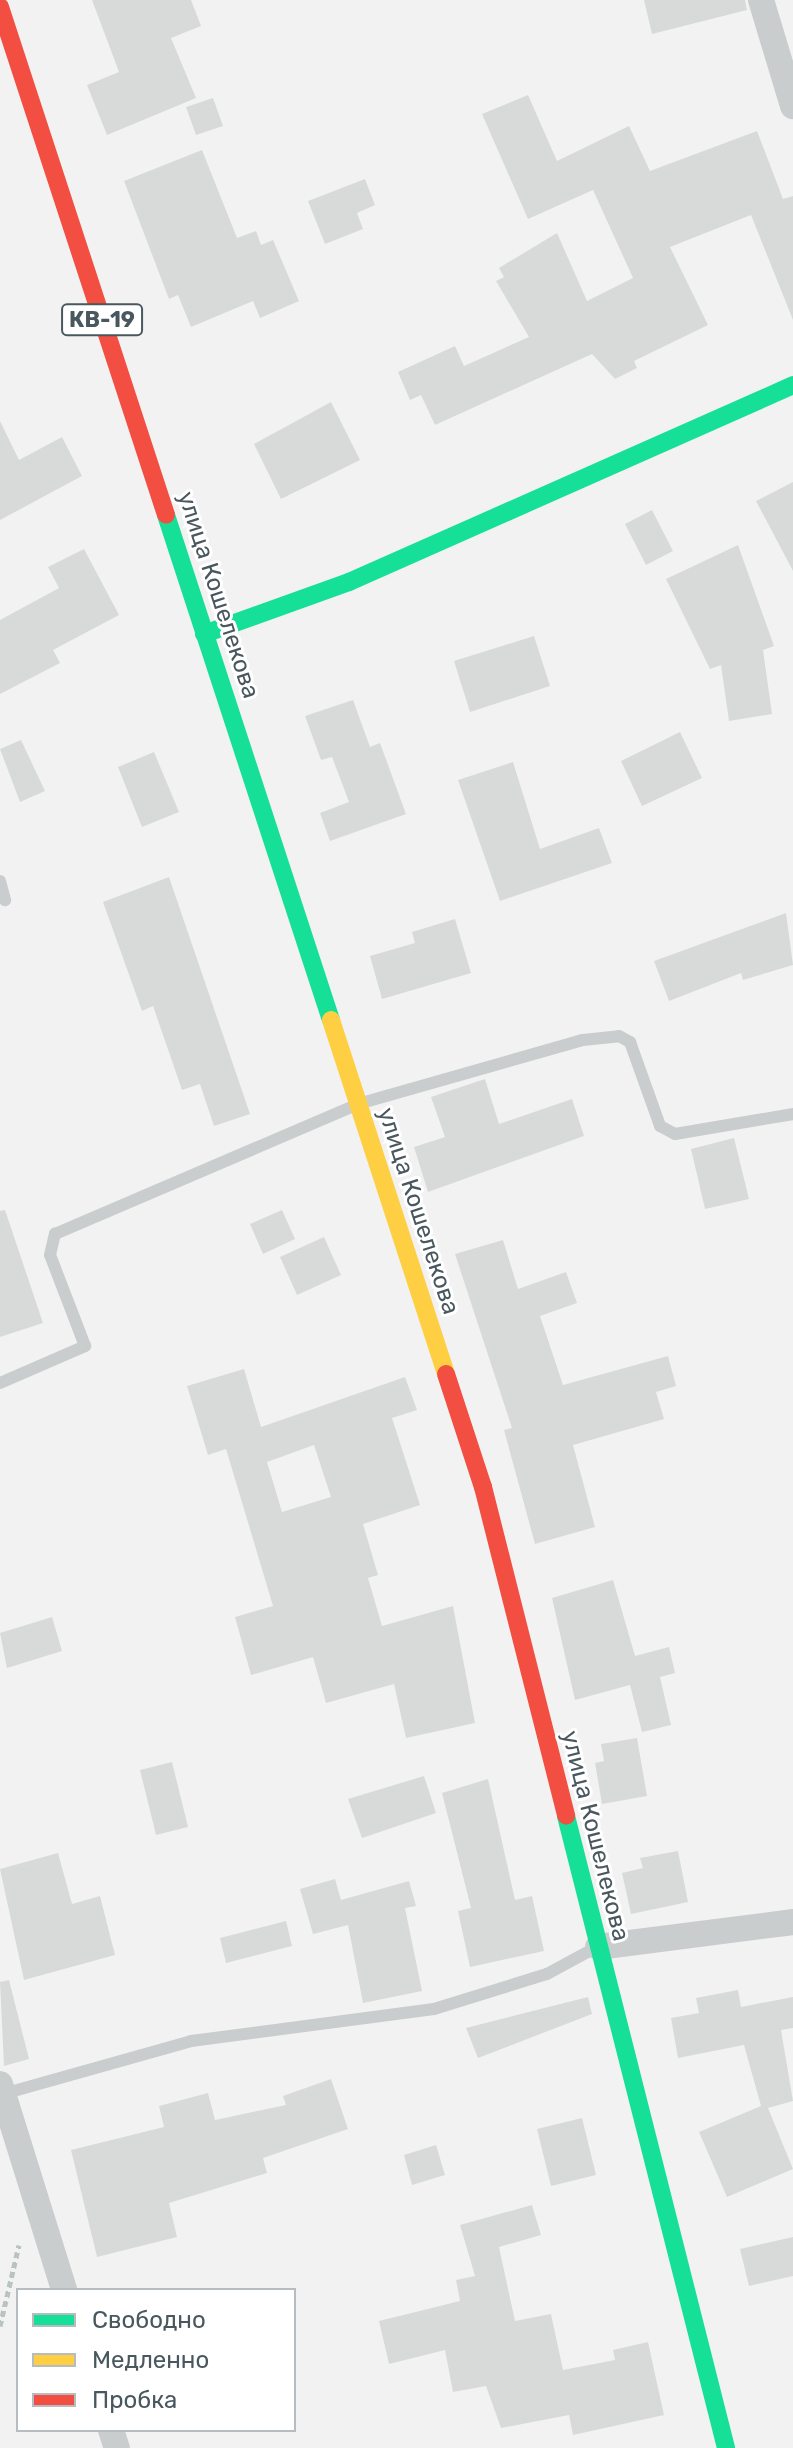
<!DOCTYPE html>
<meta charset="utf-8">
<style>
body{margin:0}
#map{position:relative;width:793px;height:2448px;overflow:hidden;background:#f2f2f2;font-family:Rubik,sans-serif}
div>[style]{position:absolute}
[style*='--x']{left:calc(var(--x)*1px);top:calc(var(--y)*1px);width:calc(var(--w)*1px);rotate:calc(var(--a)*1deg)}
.building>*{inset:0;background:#d8dada}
.path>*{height:5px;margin-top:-2.5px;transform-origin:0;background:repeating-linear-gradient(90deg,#b9c4bf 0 6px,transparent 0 10px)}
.lane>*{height:12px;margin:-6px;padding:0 6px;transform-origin:6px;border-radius:6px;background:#c9cdce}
.street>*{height:26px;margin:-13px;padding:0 13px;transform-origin:13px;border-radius:13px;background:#c9cdce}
.fast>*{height:18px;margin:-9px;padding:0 9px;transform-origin:9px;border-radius:9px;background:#16e098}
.slow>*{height:18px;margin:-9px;padding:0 9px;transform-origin:9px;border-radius:9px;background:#ffcf43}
.jam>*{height:18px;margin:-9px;padding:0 9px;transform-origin:9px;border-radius:9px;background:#f24e42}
span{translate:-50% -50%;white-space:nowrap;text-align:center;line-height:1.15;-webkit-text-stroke:6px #fff;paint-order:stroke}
.shield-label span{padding:2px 6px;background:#fff;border:2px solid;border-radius:6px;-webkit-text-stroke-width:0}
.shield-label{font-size:22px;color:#49575e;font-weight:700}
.street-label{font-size:24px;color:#49575e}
.legend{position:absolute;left:16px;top:2288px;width:280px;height:144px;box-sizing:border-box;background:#fff;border:2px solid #b6bcbf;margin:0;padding:10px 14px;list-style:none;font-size:24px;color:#49575e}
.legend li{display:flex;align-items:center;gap:16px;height:40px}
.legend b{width:40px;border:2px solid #b6bcbf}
</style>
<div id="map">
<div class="building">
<div style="clip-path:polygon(92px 0,191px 0,201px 26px,171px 38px,196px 98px,107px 135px,87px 85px,119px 72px)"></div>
<div style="clip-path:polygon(644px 0,745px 0,747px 10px,652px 34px)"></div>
<div style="clip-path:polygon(528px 95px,557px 161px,629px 126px,650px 171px,757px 131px,783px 199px,793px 196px,793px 320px,751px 215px,670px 247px,708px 325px,634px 361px,637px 368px,615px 379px,592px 354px,435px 425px,421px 395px,410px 400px,398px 372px,455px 346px,464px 366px,529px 337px,496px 281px,504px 277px,499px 268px,557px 233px,587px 301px,633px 278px,593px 190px,528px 219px,482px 114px)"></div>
<div style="clip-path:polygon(213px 98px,223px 126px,196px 135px,186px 107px)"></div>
<div style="clip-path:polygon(202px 150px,237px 238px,256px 231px,261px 245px,273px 240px,299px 301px,260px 318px,253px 301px,191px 327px,178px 295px,169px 299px,124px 181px)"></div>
<div style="clip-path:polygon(365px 179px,375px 205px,357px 213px,363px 229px,325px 244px,308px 201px)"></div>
<div style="clip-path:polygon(331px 402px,360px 460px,281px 499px,254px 444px)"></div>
<div style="clip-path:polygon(0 421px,19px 460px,62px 437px,82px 476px,0 520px)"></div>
<div style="clip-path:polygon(793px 482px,793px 571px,756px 501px)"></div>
<div style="clip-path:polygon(652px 510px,673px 551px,646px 565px,625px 524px)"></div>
<div style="clip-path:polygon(738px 545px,774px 646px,763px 650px,772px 714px,729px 721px,721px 665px,710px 669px,666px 579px)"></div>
<div style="clip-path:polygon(84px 549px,119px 615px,53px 650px,60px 663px,0 694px,0 620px,59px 588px,48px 567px)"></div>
<div style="clip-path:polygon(534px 636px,550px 686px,470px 712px,454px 661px)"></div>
<div style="clip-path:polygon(353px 700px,370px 747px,380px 743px,406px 814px,330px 841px,320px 813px,349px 802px,332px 757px,321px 760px,305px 716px)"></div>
<div style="clip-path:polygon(680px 732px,702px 778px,642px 806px,621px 761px)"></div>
<div style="clip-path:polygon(21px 740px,45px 791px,20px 802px,0 749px)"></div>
<div style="clip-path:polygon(154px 752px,179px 812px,142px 827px,118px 767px)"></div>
<div style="clip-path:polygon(513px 762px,540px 849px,599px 828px,612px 863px,500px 901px,458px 780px)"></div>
<div style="clip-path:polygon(169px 877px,250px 1114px,214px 1126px,200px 1084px,182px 1090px,153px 1006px,142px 1011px,103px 902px)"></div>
<div style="clip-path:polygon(786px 913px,793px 965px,743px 980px,741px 973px,669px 1001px,654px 961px)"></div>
<div style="clip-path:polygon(455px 919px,471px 973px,382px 999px,370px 956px,415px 943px,412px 932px)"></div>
<div style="clip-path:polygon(485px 1079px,499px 1124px,572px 1099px,584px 1136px,428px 1192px,414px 1147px,445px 1137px,431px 1097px)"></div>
<div style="clip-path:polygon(734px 1138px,749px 1199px,705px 1209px,691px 1149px)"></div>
<div style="clip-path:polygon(5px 1210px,43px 1323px,0 1337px,0 1211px)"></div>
<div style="clip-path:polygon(282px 1210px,295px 1239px,263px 1254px,250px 1224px)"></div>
<div style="clip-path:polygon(324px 1237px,341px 1275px,297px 1295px,280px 1257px)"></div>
<div style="clip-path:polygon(503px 1240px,518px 1289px,566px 1272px,577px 1303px,540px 1316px,563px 1385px,668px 1356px,676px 1386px,656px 1392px,664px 1419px,573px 1445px,595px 1527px,535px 1544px,504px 1430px,512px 1428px,455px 1254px)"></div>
<div style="clip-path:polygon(evenodd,244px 1369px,261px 1427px,405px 1377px,417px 1410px,392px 1418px,420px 1505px,363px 1524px,378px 1575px,368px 1578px,382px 1626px,453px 1606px,475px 1723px,406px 1738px,394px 1684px,326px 1703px,313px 1657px,251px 1675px,235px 1617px,273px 1606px,226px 1449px,208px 1455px,187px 1386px,244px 1369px,314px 1445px,331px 1497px,282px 1512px,267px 1462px,314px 1445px)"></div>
<div style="clip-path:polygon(613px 1580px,635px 1656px,669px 1647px,675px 1673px,660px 1677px,671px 1725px,642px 1732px,630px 1685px,575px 1700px,552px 1598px)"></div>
<div style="clip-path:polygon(52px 1617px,62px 1651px,7px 1668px,0 1633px)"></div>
<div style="clip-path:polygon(637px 1738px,647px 1796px,602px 1804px,595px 1763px,604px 1761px,601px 1744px)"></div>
<div style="clip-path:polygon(172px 1762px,188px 1827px,156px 1835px,140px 1770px)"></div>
<div style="clip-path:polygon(424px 1776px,436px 1813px,362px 1838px,348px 1799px)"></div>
<div style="clip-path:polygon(488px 1779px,515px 1900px,532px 1896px,544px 1951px,470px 1967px,458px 1911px,471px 1908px,442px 1793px)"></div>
<div style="clip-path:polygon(678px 1851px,688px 1902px,631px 1914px,622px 1873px,643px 1868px,640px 1858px)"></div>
<div style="clip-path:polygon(58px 1853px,72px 1904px,100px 1896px,115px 1955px,24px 1980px,0 1869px)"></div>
<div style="clip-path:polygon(335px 1879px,341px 1900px,409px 1881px,416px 1906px,405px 1908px,422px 1991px,363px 2003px,348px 1925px,313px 1934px,300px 1889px)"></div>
<div style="clip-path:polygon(286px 1921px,292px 1946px,226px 1963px,220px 1938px)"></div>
<div style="clip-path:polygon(9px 1980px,29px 2059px,4px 2066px,0 1982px)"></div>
<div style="clip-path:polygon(738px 1990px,741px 2007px,793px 1997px,793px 2028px,781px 2030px,793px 2101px,768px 2108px,793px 2169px,727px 2197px,699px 2132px,761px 2106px,744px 2045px,678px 2058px,671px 2018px,699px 2013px,696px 1998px)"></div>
<div style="clip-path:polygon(588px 1997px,592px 2014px,478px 2058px,466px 2028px)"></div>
<div style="clip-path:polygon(331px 2079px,348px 2129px,263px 2158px,267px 2173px,169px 2203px,177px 2237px,97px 2257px,71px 2150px,164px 2127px,159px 2106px,208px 2093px,215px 2120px,286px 2105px,283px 2096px)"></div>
<div style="clip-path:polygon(582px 2118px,596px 2175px,551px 2186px,537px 2129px)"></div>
<div style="clip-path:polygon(436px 2145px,445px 2175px,412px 2185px,404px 2155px)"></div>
<div style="clip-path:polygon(532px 2205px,541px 2235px,499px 2247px,515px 2321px,551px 2314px,563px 2370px,615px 2360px,613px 2350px,648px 2342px,664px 2415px,573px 2435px,569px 2415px,501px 2428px,486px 2386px,453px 2392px,445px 2350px,389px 2364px,379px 2321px,460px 2301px,456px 2280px,475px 2276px,460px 2225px)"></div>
<div style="clip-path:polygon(793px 2237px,793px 2276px,749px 2286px,740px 2249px)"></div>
</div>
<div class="path">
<div style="--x:0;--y:2326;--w:83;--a:-76.8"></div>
</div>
<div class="lane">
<div style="--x:0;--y:881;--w:20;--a:75"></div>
<div style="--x:0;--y:1383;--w:93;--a:-23.5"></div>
<div style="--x:85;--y:1346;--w:97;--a:-111"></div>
<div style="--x:50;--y:1255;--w:22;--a:-77"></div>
<div style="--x:55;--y:1234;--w:330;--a:-23.2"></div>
<div style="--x:358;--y:1104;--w:234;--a:-15.9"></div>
<div style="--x:583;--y:1040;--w:36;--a:-6"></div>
<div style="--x:619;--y:1036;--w:13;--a:29"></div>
<div style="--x:630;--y:1042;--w:89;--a:70.3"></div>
<div style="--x:660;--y:1126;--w:17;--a:28"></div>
<div style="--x:675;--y:1134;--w:120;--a:-9.6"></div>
<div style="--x:3;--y:2094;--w:195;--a:-15.7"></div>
<div style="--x:191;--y:2041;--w:245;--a:-7.5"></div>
<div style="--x:434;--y:2009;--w:118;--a:-17.2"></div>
<div style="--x:547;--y:1974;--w:55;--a:-28.4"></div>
</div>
<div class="street">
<div style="--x:761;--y:0;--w:111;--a:73.2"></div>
<div style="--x:598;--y:1947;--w:197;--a:-7.3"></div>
<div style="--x:0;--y:2084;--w:216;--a:72.7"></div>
<div style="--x:111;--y:2430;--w:19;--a:72"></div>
</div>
<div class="fast">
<div style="--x:166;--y:515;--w:531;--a:71.91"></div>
<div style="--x:204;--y:634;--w:154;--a:-19.7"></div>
<div style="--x:349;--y:582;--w:486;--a:-23.9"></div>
<div style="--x:566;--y:1816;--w:652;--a:75.79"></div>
</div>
<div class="slow">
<div style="--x:331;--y:1020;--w:372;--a:72"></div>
</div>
<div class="jam">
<div style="--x:0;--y:7;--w:534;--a:71.9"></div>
<div style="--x:446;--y:1374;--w:119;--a:71.9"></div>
<div style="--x:483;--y:1487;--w:339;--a:75.8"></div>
</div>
<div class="shield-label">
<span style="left:102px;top:320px">КВ-19</span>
</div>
<div class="street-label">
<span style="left:218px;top:595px;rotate:72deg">улица Кошелекова</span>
<span style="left:418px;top:1211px;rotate:72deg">улица Кошелекова</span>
<span style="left:595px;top:1836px;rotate:76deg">улица Кошелекова</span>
</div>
<ul class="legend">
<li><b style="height:10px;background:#16e098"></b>Свободно</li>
<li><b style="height:10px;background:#ffcf43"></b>Медленно</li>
<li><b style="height:10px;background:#f24e42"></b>Пробка</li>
</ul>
</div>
